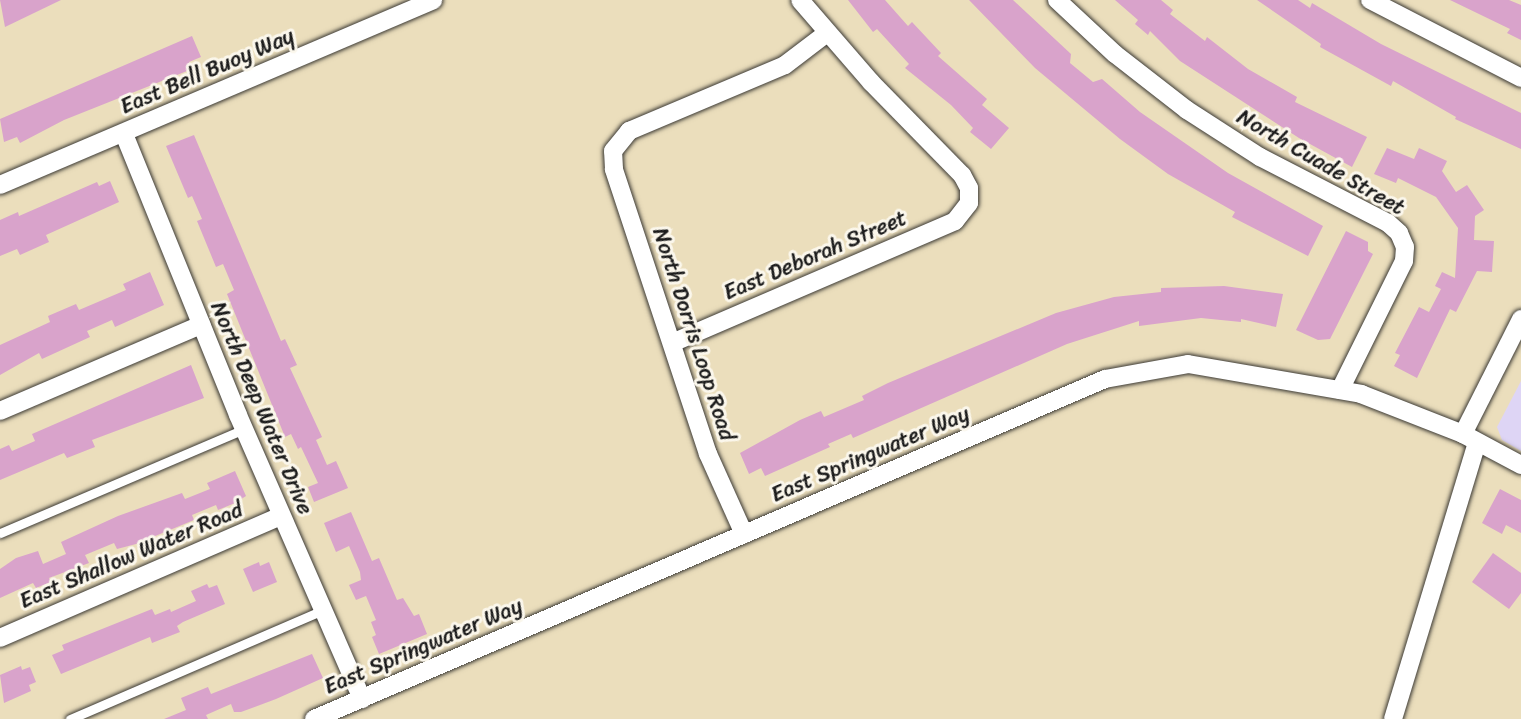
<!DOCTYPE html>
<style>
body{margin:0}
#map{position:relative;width:1521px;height:719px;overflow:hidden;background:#ebdebc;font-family:Sriracha,sans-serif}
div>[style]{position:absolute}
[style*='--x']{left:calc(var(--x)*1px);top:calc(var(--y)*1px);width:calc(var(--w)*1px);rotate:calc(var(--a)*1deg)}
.built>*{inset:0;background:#ded5f5}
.building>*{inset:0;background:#d9a3cb}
.roads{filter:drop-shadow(0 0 2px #3b3934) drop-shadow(0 0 2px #3b3934)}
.service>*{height:9px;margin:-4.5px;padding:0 4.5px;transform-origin:4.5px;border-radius:4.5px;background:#fff}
.minor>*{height:18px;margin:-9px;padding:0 9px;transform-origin:9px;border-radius:9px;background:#fff}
span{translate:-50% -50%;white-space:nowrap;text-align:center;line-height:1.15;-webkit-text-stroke:6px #fbf7ec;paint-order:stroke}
.street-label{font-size:22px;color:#1c1c1c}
</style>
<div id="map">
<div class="built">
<div style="clip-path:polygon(1521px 381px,1521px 451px,1502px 440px,1497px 427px)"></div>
</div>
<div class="building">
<div style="clip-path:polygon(0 0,61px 0,5px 27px)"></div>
<div style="clip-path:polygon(848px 0,885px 0,908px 26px,912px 22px,941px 53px,938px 56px,987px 99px,982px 105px,1009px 128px,991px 149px,970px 132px,973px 128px,951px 105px,905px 68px,909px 64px,877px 29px,873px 32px)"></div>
<div style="clip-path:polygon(969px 0,1013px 0,1071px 54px,1070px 63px,1093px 82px,1102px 79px,1140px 112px,1228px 173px,1323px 226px,1308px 256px,1232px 217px,1235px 212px,1168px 174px,1120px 139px,1035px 68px)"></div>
<div style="clip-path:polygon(1115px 0,1161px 0,1173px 10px,1170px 14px,1205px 41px,1207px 37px,1248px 69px,1297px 97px,1295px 102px,1367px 137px,1352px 167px,1299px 138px,1180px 61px,1150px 31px,1148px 35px,1135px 24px,1138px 20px)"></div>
<div style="clip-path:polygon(1257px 0,1298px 0,1310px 8px,1312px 3px,1381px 44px,1521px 113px,1521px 149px,1455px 119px,1456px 117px,1393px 81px,1391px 86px,1320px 47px,1321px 44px)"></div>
<div style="clip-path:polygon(1450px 0,1509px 0,1521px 5px,1521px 40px,1507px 33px,1510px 29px)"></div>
<div style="clip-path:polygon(192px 36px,201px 57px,189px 62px,192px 69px,64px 120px,20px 143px,17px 137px,4px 142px,0 119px)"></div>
<div style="clip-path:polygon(194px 135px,281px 341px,285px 339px,297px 365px,290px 368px,322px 437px,316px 440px,327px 465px,336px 461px,348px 488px,314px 502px,308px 487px,318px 483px,301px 447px,298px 449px,291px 434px,285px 437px,227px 294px,234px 290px,223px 264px,216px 267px,197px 221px,202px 219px,192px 196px,188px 198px,166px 146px)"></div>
<div style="clip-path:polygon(1387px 148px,1414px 159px,1419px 148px,1447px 161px,1442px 171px,1456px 192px,1467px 185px,1484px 210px,1475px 216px,1474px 240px,1494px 241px,1492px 272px,1477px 271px,1456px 312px,1450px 309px,1417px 378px,1394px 366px,1400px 355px,1395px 353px,1419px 307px,1429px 312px,1441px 289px,1435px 286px,1442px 272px,1455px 278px,1458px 228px,1436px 197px,1398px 178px,1396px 183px,1374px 174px)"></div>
<div style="clip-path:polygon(110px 181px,119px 202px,46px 235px,49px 242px,20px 255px,17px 249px,0 256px,0 220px,18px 212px,19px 216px,97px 182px,99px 186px)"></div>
<div style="clip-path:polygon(1346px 231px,1368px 242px,1368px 251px,1373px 254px,1330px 339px,1318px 340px,1296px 330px)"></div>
<div style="clip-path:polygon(150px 272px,164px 305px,115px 327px,112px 320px,87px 331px,90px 337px,42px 359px,39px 353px,0 375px,0 345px,50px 322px,48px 316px,76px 304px,79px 310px,126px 290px,123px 284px)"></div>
<div style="clip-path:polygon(1224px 286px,1283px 294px,1276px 327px,1241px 319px,1241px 322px,1201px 318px,1139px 326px,1139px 321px,1067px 344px,853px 438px,851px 434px,828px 444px,830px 447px,765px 476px,761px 468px,749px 474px,740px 453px,800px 420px,821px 411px,824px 417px,864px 400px,862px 396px,888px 383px,1056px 313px,1114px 297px,1161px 292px,1161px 288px)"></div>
<div style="clip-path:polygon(191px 365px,204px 398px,92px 440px,95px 447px,67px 458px,64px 453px,0 480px,0 449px,9px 445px,12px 451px,35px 441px,32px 434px)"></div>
<div style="clip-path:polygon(235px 471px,246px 496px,235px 503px,218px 510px,216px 505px,192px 515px,194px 520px,136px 544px,117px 549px,114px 543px,85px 555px,89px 563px,49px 578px,51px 582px,36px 588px,33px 583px,0 598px,0 569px,16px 558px,38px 551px,43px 564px,66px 554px,61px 542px,118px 516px,182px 493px,185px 499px,210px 489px,207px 483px)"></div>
<div style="clip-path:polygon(1500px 489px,1521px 500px,1521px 533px,1506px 525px,1502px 534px,1482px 523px)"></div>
<div style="clip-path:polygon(351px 512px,372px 561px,379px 558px,397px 600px,403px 598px,414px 616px,419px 614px,427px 634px,379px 654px,372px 637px,376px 635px,371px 622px,376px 620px,366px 596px,356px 600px,349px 585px,361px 580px,360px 572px,349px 546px,336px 552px,324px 523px)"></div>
<div style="clip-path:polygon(1493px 553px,1521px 573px,1521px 593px,1509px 609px,1472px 582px)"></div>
<div style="clip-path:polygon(259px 562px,260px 566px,269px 562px,277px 582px,253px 592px,243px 569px)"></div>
<div style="clip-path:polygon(207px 584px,209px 588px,217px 585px,225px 604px,183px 622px,177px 626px,180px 632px,152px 643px,150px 637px,61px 674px,52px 655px,64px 650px,62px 645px,152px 609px,155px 615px,170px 609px,171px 612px,196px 601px,191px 591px)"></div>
<div style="clip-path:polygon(312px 654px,323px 678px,276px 699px,241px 712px,234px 712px,231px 704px,206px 715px,208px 719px,164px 719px,186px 710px,181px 698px,208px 687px,211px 694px)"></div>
<div style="clip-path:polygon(21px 666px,22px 670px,30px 667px,36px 682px,29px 685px,31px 691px,4px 703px,0 675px)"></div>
</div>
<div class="roads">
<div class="service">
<div style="--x:0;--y:533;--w:265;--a:-23.1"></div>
<div style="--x:70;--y:719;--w:275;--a:-23.3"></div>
</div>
<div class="minor">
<div style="--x:1057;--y:0;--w:79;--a:43"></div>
<div style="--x:1115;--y:54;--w:91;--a:37.9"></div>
<div style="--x:1187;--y:110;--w:87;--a:32.8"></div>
<div style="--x:1260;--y:157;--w:144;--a:27.3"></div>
<div style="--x:1388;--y:223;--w:15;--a:42"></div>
<div style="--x:1399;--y:233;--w:15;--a:67"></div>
<div style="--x:1405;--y:247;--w:14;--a:94"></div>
<div style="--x:1404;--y:261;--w:144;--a:116.4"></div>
<div style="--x:1370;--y:0;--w:170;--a:27.3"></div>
<div style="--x:124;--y:134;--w:303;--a:67.9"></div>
<div style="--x:238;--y:415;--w:310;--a:66.4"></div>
<div style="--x:0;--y:185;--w:471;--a:-23.1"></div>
<div style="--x:672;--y:343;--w:308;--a:-23.3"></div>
<div style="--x:955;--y:221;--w:23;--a:-52"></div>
<div style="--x:969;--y:203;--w:15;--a:-90"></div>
<div style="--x:969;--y:188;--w:15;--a:-118"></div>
<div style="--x:962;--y:175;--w:130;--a:-134.4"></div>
<div style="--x:871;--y:82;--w:108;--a:-130.9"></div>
<div style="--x:0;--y:411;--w:219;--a:-23.2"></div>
<div style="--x:1463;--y:434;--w:129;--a:-63.2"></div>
<div style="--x:744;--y:534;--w:88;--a:-114.2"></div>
<div style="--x:708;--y:454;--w:300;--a:-108.3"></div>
<div style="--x:614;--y:169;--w:18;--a:-93"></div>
<div style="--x:613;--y:151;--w:26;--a:-51"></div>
<div style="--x:629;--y:131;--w:169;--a:-22.9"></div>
<div style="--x:785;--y:65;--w:53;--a:-37.3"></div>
<div style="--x:0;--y:638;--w:306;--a:-23.5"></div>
<div style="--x:314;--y:719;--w:861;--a:-23.26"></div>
<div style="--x:1105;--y:379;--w:84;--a:-10.2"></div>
<div style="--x:1188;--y:364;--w:176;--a:9.8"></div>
<div style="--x:1361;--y:394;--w:110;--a:21.4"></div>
<div style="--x:1463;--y:434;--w:66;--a:28.1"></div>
<div style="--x:1393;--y:719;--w:289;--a:-73.1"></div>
</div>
</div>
<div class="street-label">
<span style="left:207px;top:71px;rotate:-23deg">East Bell Buoy Way</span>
<span style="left:1321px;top:162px;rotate:30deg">North Cuade Street</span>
<span style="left:815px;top:255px;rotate:-23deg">East Deborah Street</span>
<span style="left:694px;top:334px;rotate:72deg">North Dorris Loop Road</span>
<span style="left:262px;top:408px;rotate:67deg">North Deep Water Drive</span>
<span style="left:870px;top:454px;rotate:-23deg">East Springwater Way</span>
<span style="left:131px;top:555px;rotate:-23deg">East Shallow Water Road</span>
<span style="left:423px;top:646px;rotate:-23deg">East Springwater Way</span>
</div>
</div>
